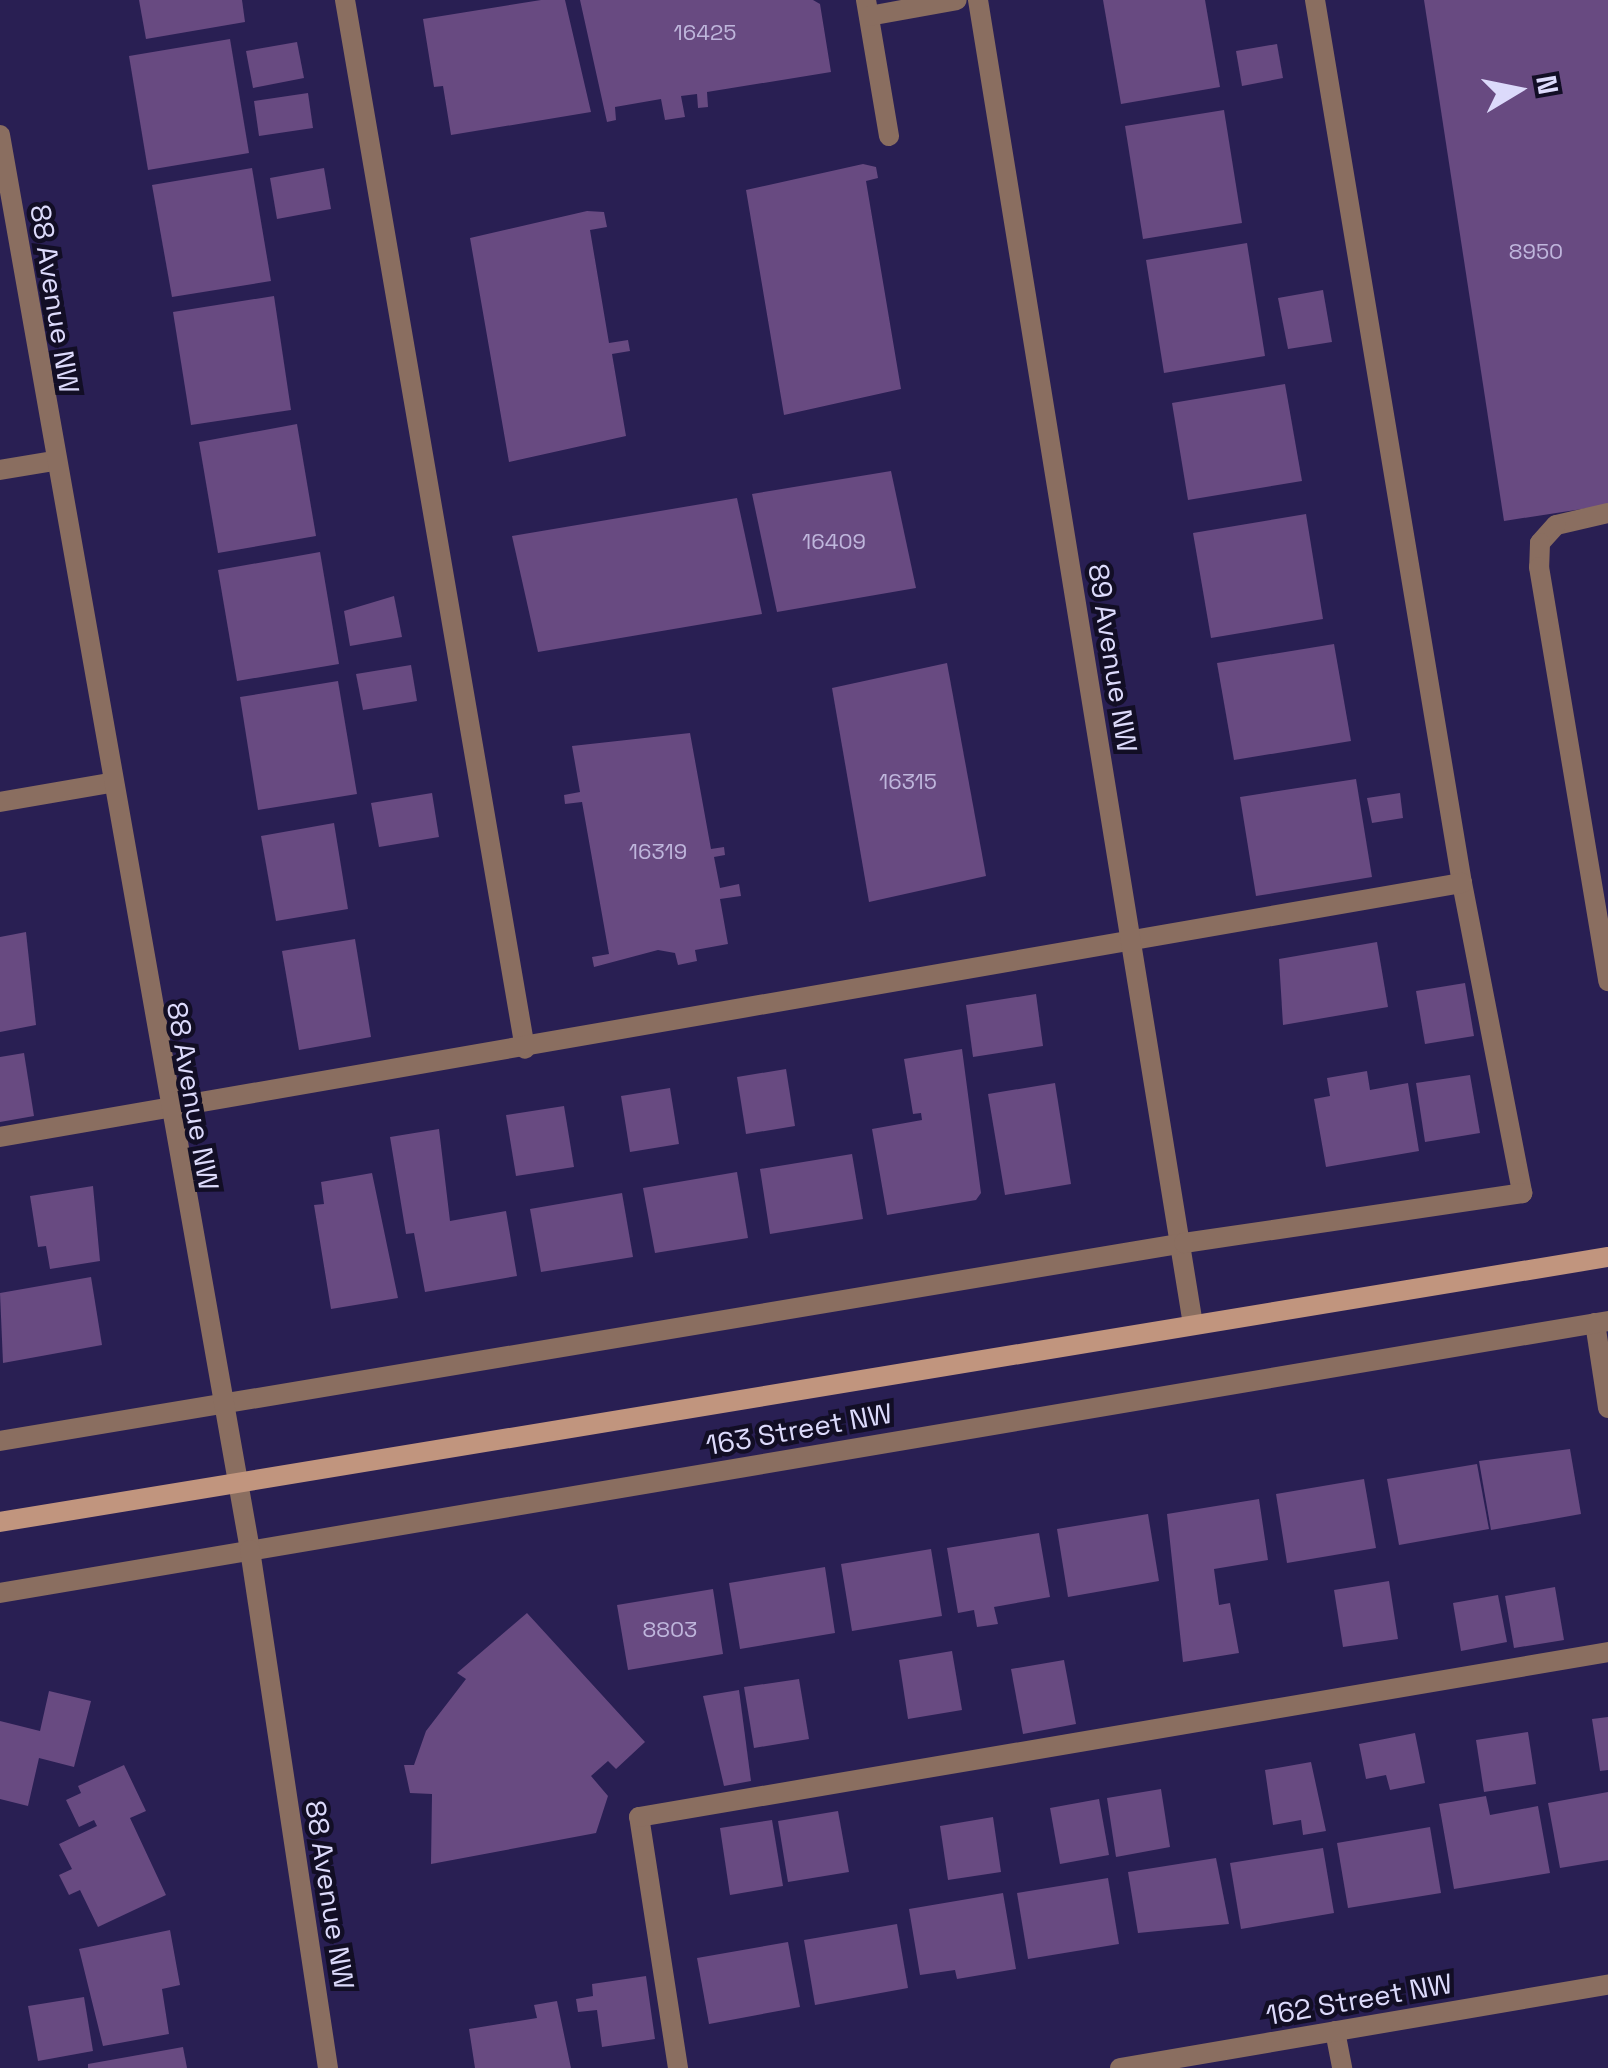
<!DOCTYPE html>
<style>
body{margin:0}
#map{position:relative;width:1608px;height:2068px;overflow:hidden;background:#291f53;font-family:"Space Grotesk",sans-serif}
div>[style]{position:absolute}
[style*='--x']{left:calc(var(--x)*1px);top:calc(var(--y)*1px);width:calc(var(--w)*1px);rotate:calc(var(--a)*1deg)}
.building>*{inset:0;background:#684a81}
.service>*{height:20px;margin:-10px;padding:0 10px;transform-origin:10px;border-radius:10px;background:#8a6e60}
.minor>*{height:20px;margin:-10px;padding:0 10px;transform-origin:10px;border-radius:10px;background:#8a6e60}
.tertiary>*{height:20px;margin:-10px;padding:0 10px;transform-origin:10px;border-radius:10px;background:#8a6e60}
.secondary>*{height:20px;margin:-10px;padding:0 10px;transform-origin:10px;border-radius:10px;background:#c1957e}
span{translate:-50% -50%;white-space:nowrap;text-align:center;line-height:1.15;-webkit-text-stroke:9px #120e25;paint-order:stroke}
.number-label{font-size:22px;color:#bfb6dc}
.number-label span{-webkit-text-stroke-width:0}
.street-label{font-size:28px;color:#dcdafb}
.north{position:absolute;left:1468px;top:40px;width:100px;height:100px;-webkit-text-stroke:8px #120e25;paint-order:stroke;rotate:80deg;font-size:28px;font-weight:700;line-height:40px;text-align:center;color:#dcdafb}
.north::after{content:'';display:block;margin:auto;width:35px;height:45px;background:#dcdafb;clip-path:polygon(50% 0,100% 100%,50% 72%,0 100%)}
</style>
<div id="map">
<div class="building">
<div style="clip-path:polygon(139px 0,242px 0,245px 22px,146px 39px)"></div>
<div style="clip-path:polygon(541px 0,565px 0,591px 112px,451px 135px,443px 86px,434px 87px,423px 19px)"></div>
<div style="clip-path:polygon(580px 0,813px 0,820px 4px,831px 72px,707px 92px,708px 107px,698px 108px,697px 94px,681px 96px,685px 117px,665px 120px,661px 99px,615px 107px,616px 120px,607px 122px)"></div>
<div style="clip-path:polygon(1103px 0,1205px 0,1220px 87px,1121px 104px)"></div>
<div style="clip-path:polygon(1424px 0,1608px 0,1608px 505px,1504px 521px)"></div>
<div style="clip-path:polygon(230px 39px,249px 153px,148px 170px,129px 56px)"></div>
<div style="clip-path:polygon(297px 42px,304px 78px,253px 88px,246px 51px)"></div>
<div style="clip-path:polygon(1277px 44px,1283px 78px,1242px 86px,1236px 51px)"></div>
<div style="clip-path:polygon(308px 93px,313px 128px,259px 136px,254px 101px)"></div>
<div style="clip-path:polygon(1224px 110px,1242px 223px,1143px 239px,1125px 126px)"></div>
<div style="clip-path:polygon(863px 164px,876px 167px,878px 178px,866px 181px,901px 389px,784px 415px,746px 190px)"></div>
<div style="clip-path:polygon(252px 168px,271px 281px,172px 297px,152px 185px)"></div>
<div style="clip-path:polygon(324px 168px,331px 209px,277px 219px,270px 178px)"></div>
<div style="clip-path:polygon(587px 211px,604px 212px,607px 227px,590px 230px,609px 343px,628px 340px,630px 351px,612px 354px,626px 436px,509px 462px,470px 238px)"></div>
<div style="clip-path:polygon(1247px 243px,1265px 356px,1164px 373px,1146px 260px)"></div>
<div style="clip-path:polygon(1323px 290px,1332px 342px,1288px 349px,1278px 298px)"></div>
<div style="clip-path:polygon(274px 296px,291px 410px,191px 425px,173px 312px)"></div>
<div style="clip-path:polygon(1285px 384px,1302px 481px,1188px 500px,1172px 403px)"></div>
<div style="clip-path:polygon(297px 424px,316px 536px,218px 553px,199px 442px)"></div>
<div style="clip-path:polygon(891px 471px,916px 588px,777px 612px,752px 494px)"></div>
<div style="clip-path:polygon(737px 498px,762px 614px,538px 652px,512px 536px)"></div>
<div style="clip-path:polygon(1306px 514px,1323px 619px,1211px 638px,1193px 533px)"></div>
<div style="clip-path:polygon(320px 552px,339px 664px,237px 681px,218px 570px)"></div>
<div style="clip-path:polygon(394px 596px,402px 637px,350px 646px,344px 611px)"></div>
<div style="clip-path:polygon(1334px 644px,1351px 741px,1234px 760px,1217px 663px)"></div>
<div style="clip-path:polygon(947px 663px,986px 876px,869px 902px,832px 688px)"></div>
<div style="clip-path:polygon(411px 665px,417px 701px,363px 710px,356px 674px)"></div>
<div style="clip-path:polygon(338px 681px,357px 794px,258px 810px,240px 697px)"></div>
<div style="clip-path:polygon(690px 733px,711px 849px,724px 847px,725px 855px,714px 857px,720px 888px,739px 884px,741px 896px,720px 899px,728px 944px,695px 950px,697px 961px,678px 965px,675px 953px,658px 950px,594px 967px,592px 957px,609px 954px,582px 802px,565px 804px,564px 795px,580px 792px,572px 746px)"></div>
<div style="clip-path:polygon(1356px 779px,1372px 877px,1256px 896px,1240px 797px)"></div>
<div style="clip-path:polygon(432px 793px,439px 837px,379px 847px,371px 803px)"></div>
<div style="clip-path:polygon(1400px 793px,1403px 818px,1372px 823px,1367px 798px)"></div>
<div style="clip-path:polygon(334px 823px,348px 909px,276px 921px,261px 836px)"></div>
<div style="clip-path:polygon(26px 932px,36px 1025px,0 1032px,0 937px)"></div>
<div style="clip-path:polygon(355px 939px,371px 1037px,299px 1050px,282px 951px)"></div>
<div style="clip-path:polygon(1377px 942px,1388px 1007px,1283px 1025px,1279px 959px)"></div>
<div style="clip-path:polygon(1465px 983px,1474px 1036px,1425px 1044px,1416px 991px)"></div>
<div style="clip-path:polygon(1036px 994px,1043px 1046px,973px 1057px,966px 1005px)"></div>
<div style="clip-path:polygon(962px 1049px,981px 1193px,976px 1200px,887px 1215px,872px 1129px,922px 1120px,921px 1113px,913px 1114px,904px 1059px)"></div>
<div style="clip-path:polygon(24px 1053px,34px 1116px,0 1122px,0 1057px)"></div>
<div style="clip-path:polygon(786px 1069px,795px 1126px,746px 1134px,737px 1077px)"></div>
<div style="clip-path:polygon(1367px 1071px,1370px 1090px,1408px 1083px,1419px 1151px,1326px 1167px,1314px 1099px,1330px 1096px,1327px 1078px)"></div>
<div style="clip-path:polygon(1470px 1075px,1480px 1133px,1425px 1142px,1416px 1083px)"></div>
<div style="clip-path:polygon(1055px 1083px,1071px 1184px,1005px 1195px,988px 1094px)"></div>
<div style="clip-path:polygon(670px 1088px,679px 1144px,630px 1152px,621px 1096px)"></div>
<div style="clip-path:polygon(564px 1106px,574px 1167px,516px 1176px,506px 1115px)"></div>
<div style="clip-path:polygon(439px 1129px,450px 1221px,506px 1211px,517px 1276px,425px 1292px,414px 1233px,406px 1234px,390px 1137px)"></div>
<div style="clip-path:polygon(852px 1154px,863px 1219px,770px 1234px,760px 1169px)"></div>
<div style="clip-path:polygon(737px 1172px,748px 1238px,655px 1253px,643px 1188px)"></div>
<div style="clip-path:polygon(372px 1173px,398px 1298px,331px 1309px,314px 1205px,324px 1204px,321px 1182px)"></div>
<div style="clip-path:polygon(93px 1186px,100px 1261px,50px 1269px,46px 1246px,38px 1247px,30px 1196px)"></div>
<div style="clip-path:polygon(622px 1193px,633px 1257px,541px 1272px,530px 1209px)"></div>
<div style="clip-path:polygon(91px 1277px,102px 1345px,3px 1363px,0 1293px)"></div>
<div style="clip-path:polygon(1570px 1449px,1581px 1514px,1491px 1530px,1479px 1461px)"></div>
<div style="clip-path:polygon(1477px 1464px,1489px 1529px,1399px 1545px,1387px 1479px)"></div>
<div style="clip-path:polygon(1364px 1479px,1376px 1548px,1287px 1563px,1276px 1494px)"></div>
<div style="clip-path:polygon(1259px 1499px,1268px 1560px,1214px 1569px,1219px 1605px,1230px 1603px,1239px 1653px,1183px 1662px,1167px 1514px)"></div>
<div style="clip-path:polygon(1148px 1514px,1159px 1581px,1068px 1597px,1057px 1529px)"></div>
<div style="clip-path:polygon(1039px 1533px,1050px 1597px,994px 1607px,998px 1624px,977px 1627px,974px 1610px,958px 1613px,947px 1548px)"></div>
<div style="clip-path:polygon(931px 1549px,942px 1616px,852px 1631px,841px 1564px)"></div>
<div style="clip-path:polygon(825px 1567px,835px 1633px,740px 1649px,729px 1583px)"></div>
<div style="clip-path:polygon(1389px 1581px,1398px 1639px,1343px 1647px,1334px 1590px)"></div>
<div style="clip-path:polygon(1555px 1587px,1564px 1640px,1514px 1648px,1505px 1596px)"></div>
<div style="clip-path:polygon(713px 1589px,723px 1654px,628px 1670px,617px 1605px)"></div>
<div style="clip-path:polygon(1498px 1595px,1507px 1642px,1461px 1651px,1453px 1603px)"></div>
<div style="clip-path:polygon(527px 1613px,645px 1742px,616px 1769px,608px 1761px,591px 1776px,608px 1796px,596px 1833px,431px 1864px,432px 1794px,410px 1793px,404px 1765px,414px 1765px,426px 1731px,466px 1679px,457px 1673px)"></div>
<div style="clip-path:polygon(952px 1651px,962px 1710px,908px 1719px,899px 1660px)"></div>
<div style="clip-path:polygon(1064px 1660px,1076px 1724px,1023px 1734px,1011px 1669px)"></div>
<div style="clip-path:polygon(799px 1679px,809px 1739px,754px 1748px,744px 1687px)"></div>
<div style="clip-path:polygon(739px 1690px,751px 1781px,724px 1786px,703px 1696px)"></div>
<div style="clip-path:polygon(49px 1691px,91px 1701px,74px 1767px,39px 1758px,28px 1806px,0 1799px,0 1721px,40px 1731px)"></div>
<div style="clip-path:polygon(1608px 1717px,1608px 1770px,1600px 1771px,1592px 1719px)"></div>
<div style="clip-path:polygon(1528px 1732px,1536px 1784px,1484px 1792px,1476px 1740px)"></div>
<div style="clip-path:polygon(1415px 1733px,1425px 1783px,1390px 1790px,1386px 1775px,1366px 1779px,1359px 1744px)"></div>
<div style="clip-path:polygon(1311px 1762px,1326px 1831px,1303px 1835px,1301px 1820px,1273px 1825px,1265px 1770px)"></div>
<div style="clip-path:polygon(124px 1765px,146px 1811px,130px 1818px,166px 1895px,98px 1927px,80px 1890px,69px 1895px,59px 1875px,72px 1869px,59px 1844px,97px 1826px,94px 1820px,79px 1827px,66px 1800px,81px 1793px,78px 1786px)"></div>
<div style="clip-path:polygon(1161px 1789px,1170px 1847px,1116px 1857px,1107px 1798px)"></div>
<div style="clip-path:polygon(1608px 1792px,1608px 1860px,1560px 1868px,1548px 1803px)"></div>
<div style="clip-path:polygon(1486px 1796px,1490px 1815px,1538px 1806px,1550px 1873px,1454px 1889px,1439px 1804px)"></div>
<div style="clip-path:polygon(1099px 1799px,1109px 1855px,1060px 1864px,1050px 1808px)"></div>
<div style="clip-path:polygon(838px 1811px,849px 1872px,788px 1882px,778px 1821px)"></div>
<div style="clip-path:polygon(993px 1817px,1001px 1872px,948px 1880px,940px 1826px)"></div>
<div style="clip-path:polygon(772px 1820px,783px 1886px,730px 1895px,720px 1828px)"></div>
<div style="clip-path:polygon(1430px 1827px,1441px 1893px,1348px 1908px,1337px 1843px)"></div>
<div style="clip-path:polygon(1323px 1848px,1334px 1913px,1241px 1929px,1230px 1863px)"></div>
<div style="clip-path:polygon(1216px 1858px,1229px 1924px,1138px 1933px,1128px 1872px)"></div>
<div style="clip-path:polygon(1108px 1878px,1119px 1944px,1028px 1959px,1017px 1893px)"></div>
<div style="clip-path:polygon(1003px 1893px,1016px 1969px,957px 1979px,955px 1970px,920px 1975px,909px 1909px)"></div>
<div style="clip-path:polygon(897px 1924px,908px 1988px,815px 2005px,804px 1940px)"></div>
<div style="clip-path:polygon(170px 1930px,180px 1985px,162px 1989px,169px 2034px,103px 2046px,79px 1949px)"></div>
<div style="clip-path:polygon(788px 1942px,800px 2007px,709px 2024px,697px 1958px)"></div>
<div style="clip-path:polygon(646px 1976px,655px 2039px,602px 2047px,597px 2010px,578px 2012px,576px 1999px,593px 1996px,592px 1984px)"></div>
<div style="clip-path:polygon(84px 1997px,93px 2051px,38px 2061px,28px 2006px)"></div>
<div style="clip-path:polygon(557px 2001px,571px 2068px,475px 2068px,469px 2029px,537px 2018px,534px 2005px)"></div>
<div style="clip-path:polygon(183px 2047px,187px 2068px,88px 2068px,88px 2064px)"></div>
</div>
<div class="service">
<div style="--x:345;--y:0;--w:1064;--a:80.26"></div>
<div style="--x:866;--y:0;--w:138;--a:80.4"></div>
<div style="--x:1315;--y:0;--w:895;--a:80.55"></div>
<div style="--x:1462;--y:883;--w:316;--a:79"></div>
<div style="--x:869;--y:16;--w:89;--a:-10.3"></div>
<div style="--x:0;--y:470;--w:55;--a:-9.5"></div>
<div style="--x:1608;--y:513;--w:53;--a:167"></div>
<div style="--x:1556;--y:525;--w:24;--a:132"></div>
<div style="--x:1540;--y:543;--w:24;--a:92"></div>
<div style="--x:1539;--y:567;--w:420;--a:80.5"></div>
<div style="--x:0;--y:1137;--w:1484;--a:-9.86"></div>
<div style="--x:1595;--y:1323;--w:86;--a:81.3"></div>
<div style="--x:1335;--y:2031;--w:38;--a:79"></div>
<div style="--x:678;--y:2068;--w:254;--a:-98.8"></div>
<div style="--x:639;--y:1817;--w:983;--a:-9.66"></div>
</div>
<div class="minor">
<div style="--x:978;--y:0;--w:1342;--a:80.78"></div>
<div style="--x:0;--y:802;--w:112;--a:-9.8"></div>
<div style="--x:0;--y:1441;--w:1200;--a:-9.49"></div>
<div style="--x:1184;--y:1243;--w:342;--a:-8.4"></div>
<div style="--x:0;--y:1593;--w:1631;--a:-9.6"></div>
<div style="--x:1120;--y:2068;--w:495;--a:-9.7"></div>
</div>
<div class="tertiary">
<div style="--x:0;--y:135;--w:1437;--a:79.98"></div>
<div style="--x:250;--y:1550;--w:524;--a:81.44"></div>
</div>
<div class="secondary">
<div style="--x:0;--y:1522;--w:1630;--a:-9.36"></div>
</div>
<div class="number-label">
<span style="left:705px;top:33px">16425</span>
<span style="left:1536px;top:252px">8950</span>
<span style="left:834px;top:542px">16409</span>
<span style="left:908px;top:782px">16315</span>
<span style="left:658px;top:852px">16319</span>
<span style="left:670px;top:1630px">8803</span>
</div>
<div class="street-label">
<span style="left:55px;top:299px;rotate:81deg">88 Avenue NW</span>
<span style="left:1113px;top:658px;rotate:81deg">89 Avenue NW</span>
<span style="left:193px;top:1096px;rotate:80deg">88 Avenue NW</span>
<span style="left:799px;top:1429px;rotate:-10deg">163 Street NW</span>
<span style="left:330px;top:1895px;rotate:81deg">88 Avenue NW</span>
<span style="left:1359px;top:1999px;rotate:-10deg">162 Street NW</span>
</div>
<div class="north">N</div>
</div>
